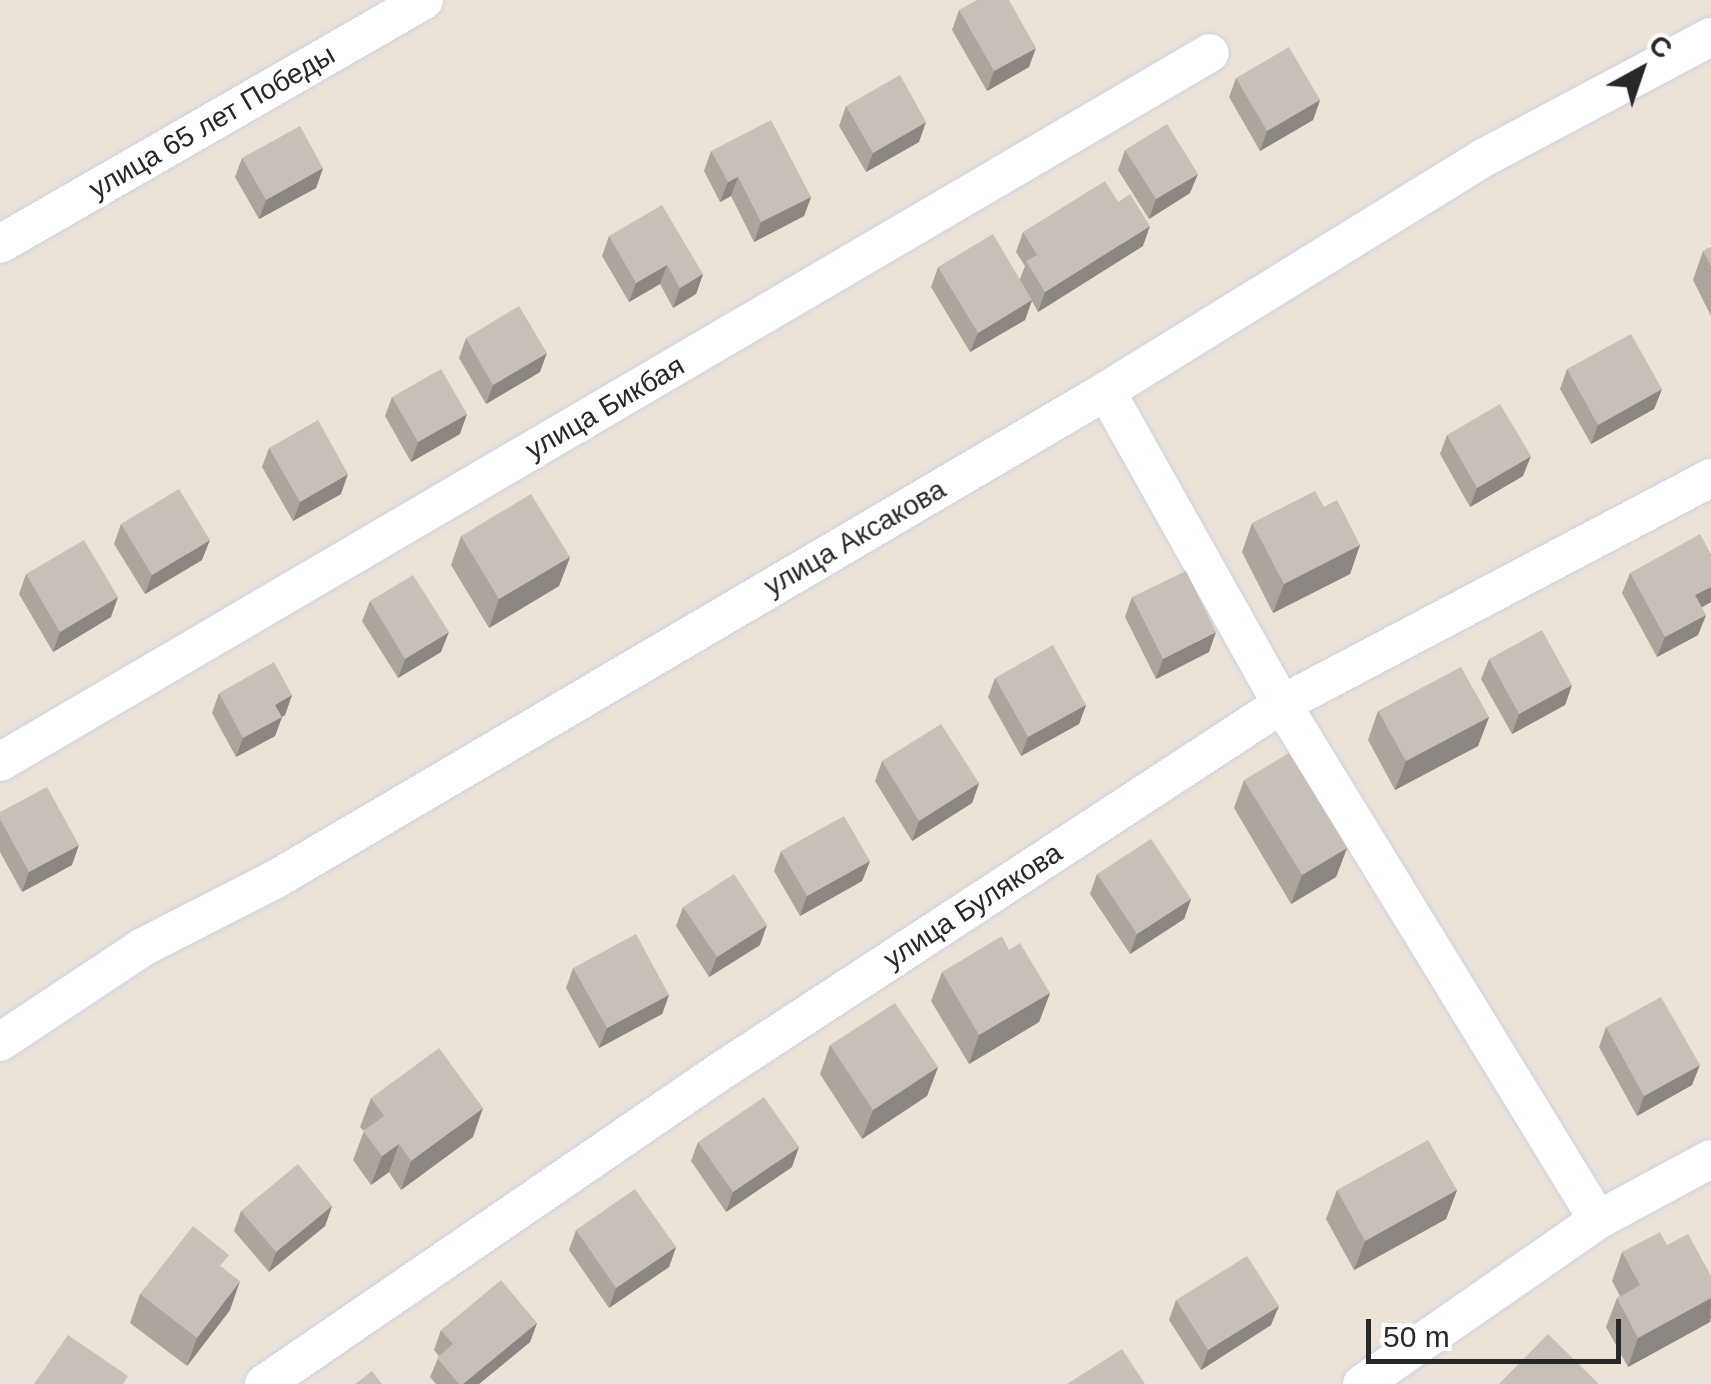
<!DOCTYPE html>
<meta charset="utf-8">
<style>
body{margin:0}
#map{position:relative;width:1711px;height:1384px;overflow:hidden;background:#ece3d8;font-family:Helvetica,sans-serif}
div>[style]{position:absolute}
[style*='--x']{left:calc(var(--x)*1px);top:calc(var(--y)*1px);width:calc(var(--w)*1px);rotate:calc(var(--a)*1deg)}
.roads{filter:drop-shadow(0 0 2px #cdd1e2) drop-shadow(0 0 2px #cdd1e2)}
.minor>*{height:38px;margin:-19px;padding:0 19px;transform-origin:19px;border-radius:19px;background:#fff}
.wall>*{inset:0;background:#aba59e}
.shaded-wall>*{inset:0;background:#8b8681}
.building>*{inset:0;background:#c7c0b8}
span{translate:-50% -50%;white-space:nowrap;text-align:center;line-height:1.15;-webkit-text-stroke:9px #fff;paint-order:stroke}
.street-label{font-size:28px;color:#282828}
.north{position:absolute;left:1591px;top:20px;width:100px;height:100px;-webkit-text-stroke:8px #fff;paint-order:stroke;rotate:40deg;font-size:28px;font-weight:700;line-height:40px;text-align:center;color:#282828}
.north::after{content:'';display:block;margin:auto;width:35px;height:45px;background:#282828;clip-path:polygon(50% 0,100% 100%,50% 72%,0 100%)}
.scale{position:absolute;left:1366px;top:1319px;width:255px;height:45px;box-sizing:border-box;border:5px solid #282828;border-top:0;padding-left:12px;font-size:30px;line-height:35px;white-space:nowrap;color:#282828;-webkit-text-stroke:8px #fff;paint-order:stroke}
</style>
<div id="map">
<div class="roads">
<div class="minor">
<div style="--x:0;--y:244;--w:489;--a:-29.9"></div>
<div style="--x:1106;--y:391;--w:359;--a:60.7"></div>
<div style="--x:1282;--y:704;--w:605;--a:58.52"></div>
<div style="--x:0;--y:762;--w:1402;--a:-30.37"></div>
<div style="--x:0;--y:1042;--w:172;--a:-33.6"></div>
<div style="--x:143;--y:947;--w:149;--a:-27.1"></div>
<div style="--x:276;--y:879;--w:963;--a:-30.45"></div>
<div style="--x:1106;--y:391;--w:445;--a:-31.7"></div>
<div style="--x:1485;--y:157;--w:256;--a:-28"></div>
<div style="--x:264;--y:1384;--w:554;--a:-34.41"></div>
<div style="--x:721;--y:1071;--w:670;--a:-33.19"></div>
<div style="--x:1282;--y:704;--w:485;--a:-27.8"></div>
<div style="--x:1362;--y:1384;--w:287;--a:-34.8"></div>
<div style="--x:1598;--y:1220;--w:128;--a:-28.4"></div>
</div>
</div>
<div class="wall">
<div style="clip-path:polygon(959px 10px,1029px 67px,987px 91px,952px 30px)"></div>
<div style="clip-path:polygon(1236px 78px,1320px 100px,1313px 120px,1260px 151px,1229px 97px)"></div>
<div style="clip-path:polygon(846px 106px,919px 142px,866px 172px,839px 126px)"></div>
<div style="clip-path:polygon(1125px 150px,1190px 193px,1149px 219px,1118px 170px)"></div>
<div style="clip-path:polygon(711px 151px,811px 197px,804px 216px,754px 242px,731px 196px,720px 202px,704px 171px)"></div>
<div style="clip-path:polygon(242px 158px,323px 168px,316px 188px,259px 219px,235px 177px)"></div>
<div style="clip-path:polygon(1023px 232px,1143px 246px,1038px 312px,1032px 301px,1025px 320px,970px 352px,931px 287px,938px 267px,1020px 279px,1025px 266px,1016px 252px)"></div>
<div style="clip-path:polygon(609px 236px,703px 274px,696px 294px,673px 308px,660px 284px,629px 302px,602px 256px)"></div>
<div style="clip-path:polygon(1711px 247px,1711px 316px,1693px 280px,1703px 251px)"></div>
<div style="clip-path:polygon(466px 338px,540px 372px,486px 404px,459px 358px)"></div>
<div style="clip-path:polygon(1567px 369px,1662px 389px,1654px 409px,1591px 444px,1560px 389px)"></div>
<div style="clip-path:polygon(392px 397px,460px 434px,411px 462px,385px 416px)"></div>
<div style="clip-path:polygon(1447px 435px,1523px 476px,1470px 507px,1440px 454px)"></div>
<div style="clip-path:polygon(269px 448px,341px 494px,293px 521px,262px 467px)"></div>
<div style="clip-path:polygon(1324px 507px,1360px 545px,1350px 574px,1273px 613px,1242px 552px,1252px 523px)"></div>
<div style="clip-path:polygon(121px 524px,202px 560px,145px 594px,114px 544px)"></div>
<div style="clip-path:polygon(461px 536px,570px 557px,559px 586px,489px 628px,451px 565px)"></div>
<div style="clip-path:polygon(1711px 554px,1711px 602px,1701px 608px,1706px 615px,1698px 635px,1657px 657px,1622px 593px,1630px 573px)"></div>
<div style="clip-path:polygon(26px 574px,111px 617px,53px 652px,19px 594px)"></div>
<div style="clip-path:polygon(1132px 597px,1209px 652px,1156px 679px,1125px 617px)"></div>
<div style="clip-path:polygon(370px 601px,441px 652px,398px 678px,362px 621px)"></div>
<div style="clip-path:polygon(1489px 659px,1572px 685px,1565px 705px,1512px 734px,1481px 679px)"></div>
<div style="clip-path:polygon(995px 678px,1086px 705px,1079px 724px,1021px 756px,988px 697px)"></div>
<div style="clip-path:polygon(219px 693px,292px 695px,285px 715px,282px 717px,275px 736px,236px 757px,212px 713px)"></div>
<div style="clip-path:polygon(1378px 711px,1489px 717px,1478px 746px,1395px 790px,1368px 740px)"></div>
<div style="clip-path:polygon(882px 761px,979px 783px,972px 803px,912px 841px,875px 781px)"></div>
<div style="clip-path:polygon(1244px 780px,1347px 848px,1336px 877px,1291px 904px,1234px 808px)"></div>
<div style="clip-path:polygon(0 819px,72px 865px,22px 892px,0 852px)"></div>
<div style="clip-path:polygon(781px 851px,870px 861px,862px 881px,800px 916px,774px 871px)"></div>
<div style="clip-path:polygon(1097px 874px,1191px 899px,1184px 919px,1130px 954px,1090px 894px)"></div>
<div style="clip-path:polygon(683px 907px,760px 945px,709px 977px,676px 926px)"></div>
<div style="clip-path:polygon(1009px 950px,1050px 993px,1039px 1022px,969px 1064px,931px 1001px,942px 972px)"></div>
<div style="clip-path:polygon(573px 968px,669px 995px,662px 1014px,599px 1048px,566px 988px)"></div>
<div style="clip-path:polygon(1606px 1027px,1692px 1085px,1637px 1116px,1599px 1047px)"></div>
<div style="clip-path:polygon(830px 1045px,938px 1067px,927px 1096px,862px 1139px,820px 1074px)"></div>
<div style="clip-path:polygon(371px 1098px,473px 1137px,401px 1190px,389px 1172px,371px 1185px,353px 1160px,364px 1131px,360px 1127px)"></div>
<div style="clip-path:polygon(698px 1142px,792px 1167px,726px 1212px,691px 1161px)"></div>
<div style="clip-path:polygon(1337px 1190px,1457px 1190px,1446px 1219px,1354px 1270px,1326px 1219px)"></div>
<div style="clip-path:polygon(332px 1206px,325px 1226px,269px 1272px,234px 1231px,241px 1211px)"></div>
<div style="clip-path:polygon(576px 1230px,676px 1247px,669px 1267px,609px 1308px,569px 1250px)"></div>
<div style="clip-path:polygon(1667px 1245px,1711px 1298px,1711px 1318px,1710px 1322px,1628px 1367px,1606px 1327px,1617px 1298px,1620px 1296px,1612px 1281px,1622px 1252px)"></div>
<div style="clip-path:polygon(224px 1268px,230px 1310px,187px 1366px,130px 1323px,140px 1294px)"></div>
<div style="clip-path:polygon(1176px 1300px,1271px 1325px,1201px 1370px,1169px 1320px)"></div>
<div style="clip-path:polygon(537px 1323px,530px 1342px,479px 1384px,436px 1384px,430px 1377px,439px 1356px,434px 1350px,441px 1330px)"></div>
</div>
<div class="shaded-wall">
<div style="clip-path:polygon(1036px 48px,1029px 67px,987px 91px,994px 71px)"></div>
<div style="clip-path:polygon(1320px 100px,1313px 120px,1260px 151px,1267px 131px)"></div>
<div style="clip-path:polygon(926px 122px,919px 142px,866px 172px,873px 153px)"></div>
<div style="clip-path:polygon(323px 168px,316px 188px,259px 219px,266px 200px)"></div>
<div style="clip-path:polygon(1198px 174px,1190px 193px,1149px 219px,1156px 199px)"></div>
<div style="clip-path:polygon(738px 177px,731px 196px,720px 202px,728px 182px)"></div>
<div style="clip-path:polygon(811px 197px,804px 216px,754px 242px,761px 222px)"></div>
<div style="clip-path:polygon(1150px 226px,1143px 246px,1038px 312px,1045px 292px)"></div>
<div style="clip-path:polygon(667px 265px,660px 284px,629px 302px,636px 283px)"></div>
<div style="clip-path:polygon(703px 274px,696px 294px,673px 308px,680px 288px)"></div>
<div style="clip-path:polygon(1032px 300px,1025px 320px,970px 352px,978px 333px)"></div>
<div style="clip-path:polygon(547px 353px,540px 372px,486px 404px,493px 385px)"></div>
<div style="clip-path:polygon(1662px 389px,1654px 409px,1591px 444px,1598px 425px)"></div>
<div style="clip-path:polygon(467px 414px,460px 434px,411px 462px,418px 442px)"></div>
<div style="clip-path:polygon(1531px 456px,1523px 476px,1470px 507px,1477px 488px)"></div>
<div style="clip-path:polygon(348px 474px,341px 494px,293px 521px,300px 502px)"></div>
<div style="clip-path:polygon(210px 540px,202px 560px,145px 594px,152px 575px)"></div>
<div style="clip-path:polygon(1360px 545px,1350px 574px,1273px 613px,1284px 584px)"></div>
<div style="clip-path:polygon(570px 557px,559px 586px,489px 628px,499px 599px)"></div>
<div style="clip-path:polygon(1711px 587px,1711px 602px,1688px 615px,1695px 595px)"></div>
<div style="clip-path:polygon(118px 597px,111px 617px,53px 652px,60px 632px)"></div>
<div style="clip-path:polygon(1706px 615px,1698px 635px,1657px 657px,1665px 637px)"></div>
<div style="clip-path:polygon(449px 632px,441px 652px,398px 678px,405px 659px)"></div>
<div style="clip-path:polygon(1216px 632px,1209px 652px,1156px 679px,1163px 659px)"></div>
<div style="clip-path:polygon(1572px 685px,1565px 705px,1512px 734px,1519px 714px)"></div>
<div style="clip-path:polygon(292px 695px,285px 715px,282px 717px,275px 736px,236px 757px,243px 738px,275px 705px)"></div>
<div style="clip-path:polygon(1086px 705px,1079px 724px,1021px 756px,1028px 737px)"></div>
<div style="clip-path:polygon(1489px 717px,1478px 746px,1395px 790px,1406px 761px)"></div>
<div style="clip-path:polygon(979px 783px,972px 803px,912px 841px,919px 821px)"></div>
<div style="clip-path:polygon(79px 845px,72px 865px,22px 892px,29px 872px)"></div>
<div style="clip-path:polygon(1347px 848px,1336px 877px,1291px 904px,1302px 875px)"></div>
<div style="clip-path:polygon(870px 861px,862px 881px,800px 916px,807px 896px)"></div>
<div style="clip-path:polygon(1191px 899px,1184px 919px,1130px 954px,1137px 934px)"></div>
<div style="clip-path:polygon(767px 925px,760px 945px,709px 977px,717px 957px)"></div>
<div style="clip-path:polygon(1050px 993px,1039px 1022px,969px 1064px,979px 1035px)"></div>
<div style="clip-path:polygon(669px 995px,662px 1014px,599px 1048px,607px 1028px)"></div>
<div style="clip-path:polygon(1700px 1065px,1692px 1085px,1637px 1116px,1644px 1096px)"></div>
<div style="clip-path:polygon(938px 1067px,927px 1096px,862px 1139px,873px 1110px)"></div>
<div style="clip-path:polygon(483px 1108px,473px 1137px,401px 1190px,411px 1161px)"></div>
<div style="clip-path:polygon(399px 1144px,389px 1172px,371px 1185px,382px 1156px)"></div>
<div style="clip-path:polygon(799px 1147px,792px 1167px,726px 1212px,733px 1192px)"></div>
<div style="clip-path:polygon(1457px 1190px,1446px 1219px,1354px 1270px,1365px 1241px)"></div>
<div style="clip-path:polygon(332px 1206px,325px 1226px,269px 1272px,276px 1252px)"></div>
<div style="clip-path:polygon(676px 1247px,669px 1267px,609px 1308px,616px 1288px)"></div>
<div style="clip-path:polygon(240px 1281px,230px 1310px,187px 1366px,197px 1338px)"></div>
<div style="clip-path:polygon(1711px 1298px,1710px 1322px,1628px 1367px,1638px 1338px)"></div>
<div style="clip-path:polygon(1279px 1306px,1271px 1325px,1201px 1370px,1208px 1350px)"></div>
<div style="clip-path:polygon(537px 1323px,530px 1342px,479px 1384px,463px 1384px)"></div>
</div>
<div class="building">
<div style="clip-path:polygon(977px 0,1009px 0,1036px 48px,994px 71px,959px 10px)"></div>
<div style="clip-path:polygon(1289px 47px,1320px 100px,1267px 131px,1236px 78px)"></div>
<div style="clip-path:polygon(900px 75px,926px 122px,873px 153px,846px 106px)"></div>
<div style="clip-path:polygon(771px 120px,811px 197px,761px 222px,738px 177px,728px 182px,711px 151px)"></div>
<div style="clip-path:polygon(1167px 124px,1198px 174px,1156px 199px,1125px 150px)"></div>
<div style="clip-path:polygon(300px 126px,323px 168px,266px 200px,242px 158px)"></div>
<div style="clip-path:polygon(1105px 181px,1118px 202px,1130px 194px,1150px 226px,1045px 292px,1026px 261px,1037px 255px,1023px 232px)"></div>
<div style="clip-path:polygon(662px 205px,703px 274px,680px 288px,667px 265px,636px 283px,609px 236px)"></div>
<div style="clip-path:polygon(993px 234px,1032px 300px,978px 333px,938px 267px)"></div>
<div style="clip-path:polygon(1711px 247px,1711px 266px,1703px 251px)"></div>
<div style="clip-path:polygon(519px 306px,547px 353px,493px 385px,466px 338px)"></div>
<div style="clip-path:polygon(1631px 334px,1662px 389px,1598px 425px,1567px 369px)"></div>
<div style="clip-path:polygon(441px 369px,467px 414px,418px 442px,392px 397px)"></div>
<div style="clip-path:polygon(1500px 404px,1531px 456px,1477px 488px,1447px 435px)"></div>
<div style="clip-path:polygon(318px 420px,348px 474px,300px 502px,269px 448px)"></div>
<div style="clip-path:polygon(179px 489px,210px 540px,152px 575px,121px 524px)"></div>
<div style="clip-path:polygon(1315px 491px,1324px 507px,1337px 500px,1360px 545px,1284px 584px,1252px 523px)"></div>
<div style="clip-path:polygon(531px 494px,570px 557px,499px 599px,461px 536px)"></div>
<div style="clip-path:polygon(1700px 534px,1711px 554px,1711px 587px,1695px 595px,1706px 615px,1665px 637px,1630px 573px)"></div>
<div style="clip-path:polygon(84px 540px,118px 597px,60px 632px,26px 574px)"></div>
<div style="clip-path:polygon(1186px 571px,1216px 632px,1163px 659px,1132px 597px)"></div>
<div style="clip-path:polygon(413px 575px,449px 632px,405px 659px,370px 601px)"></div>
<div style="clip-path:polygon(1542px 630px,1572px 685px,1519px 714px,1489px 659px)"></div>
<div style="clip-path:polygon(1053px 645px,1086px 705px,1028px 737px,995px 678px)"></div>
<div style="clip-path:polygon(274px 662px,292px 695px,275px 705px,282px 717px,243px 738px,219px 693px)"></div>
<div style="clip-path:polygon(1461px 667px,1489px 717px,1406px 761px,1378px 711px)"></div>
<div style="clip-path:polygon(941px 724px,979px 783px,919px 821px,882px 761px)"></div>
<div style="clip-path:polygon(1289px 753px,1347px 848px,1302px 875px,1244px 780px)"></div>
<div style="clip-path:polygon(47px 787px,79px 845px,29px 872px,0 819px,0 812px)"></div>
<div style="clip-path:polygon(844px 816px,870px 861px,807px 896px,781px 851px)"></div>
<div style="clip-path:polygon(1151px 839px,1191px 899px,1137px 934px,1097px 874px)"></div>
<div style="clip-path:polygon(734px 874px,767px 925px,717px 957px,683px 907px)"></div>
<div style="clip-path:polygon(636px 934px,669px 995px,607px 1028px,573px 968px)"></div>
<div style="clip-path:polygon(1002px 936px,1009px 950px,1020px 943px,1050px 993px,979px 1035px,942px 972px)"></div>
<div style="clip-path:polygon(1661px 997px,1700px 1065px,1644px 1096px,1606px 1027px)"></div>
<div style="clip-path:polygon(895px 1003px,938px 1067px,873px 1110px,830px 1045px)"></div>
<div style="clip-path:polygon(439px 1048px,483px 1108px,411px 1161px,399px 1144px,382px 1156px,363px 1131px,384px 1116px,371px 1098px)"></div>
<div style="clip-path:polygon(764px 1097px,799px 1147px,733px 1192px,698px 1142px)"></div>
<div style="clip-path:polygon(1428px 1140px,1457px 1190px,1365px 1241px,1337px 1190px)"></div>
<div style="clip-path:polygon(298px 1164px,332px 1206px,276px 1252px,241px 1211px)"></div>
<div style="clip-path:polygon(635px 1189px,676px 1247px,616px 1288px,576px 1230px)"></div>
<div style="clip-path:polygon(193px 1226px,229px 1255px,220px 1266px,240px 1281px,197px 1338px,140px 1294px)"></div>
<div style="clip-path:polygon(1660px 1232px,1667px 1245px,1688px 1234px,1711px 1276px,1711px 1298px,1638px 1338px,1617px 1298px,1640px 1285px,1622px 1252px)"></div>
<div style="clip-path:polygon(1247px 1256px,1279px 1306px,1208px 1350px,1176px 1300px)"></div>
<div style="clip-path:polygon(501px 1280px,537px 1323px,463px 1384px,459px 1384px,437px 1358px,453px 1344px,441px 1330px)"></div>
<div style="clip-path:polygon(1548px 1334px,1599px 1384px,1499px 1384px)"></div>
<div style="clip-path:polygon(68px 1335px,128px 1376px,123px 1384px,34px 1384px)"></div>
<div style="clip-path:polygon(1122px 1349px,1145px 1384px,1067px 1384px)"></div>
<div style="clip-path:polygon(372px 1371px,382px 1384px,355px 1384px)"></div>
</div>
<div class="street-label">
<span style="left:212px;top:122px;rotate:-30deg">улица 65 лет Победы</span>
<span style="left:605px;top:408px;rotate:-30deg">улица Бикбая</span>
<span style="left:855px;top:538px;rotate:-30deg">улица Аксакова</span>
<span style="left:973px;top:906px;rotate:-33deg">улица Булякова</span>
</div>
<div class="north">С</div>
<div class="scale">50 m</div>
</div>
